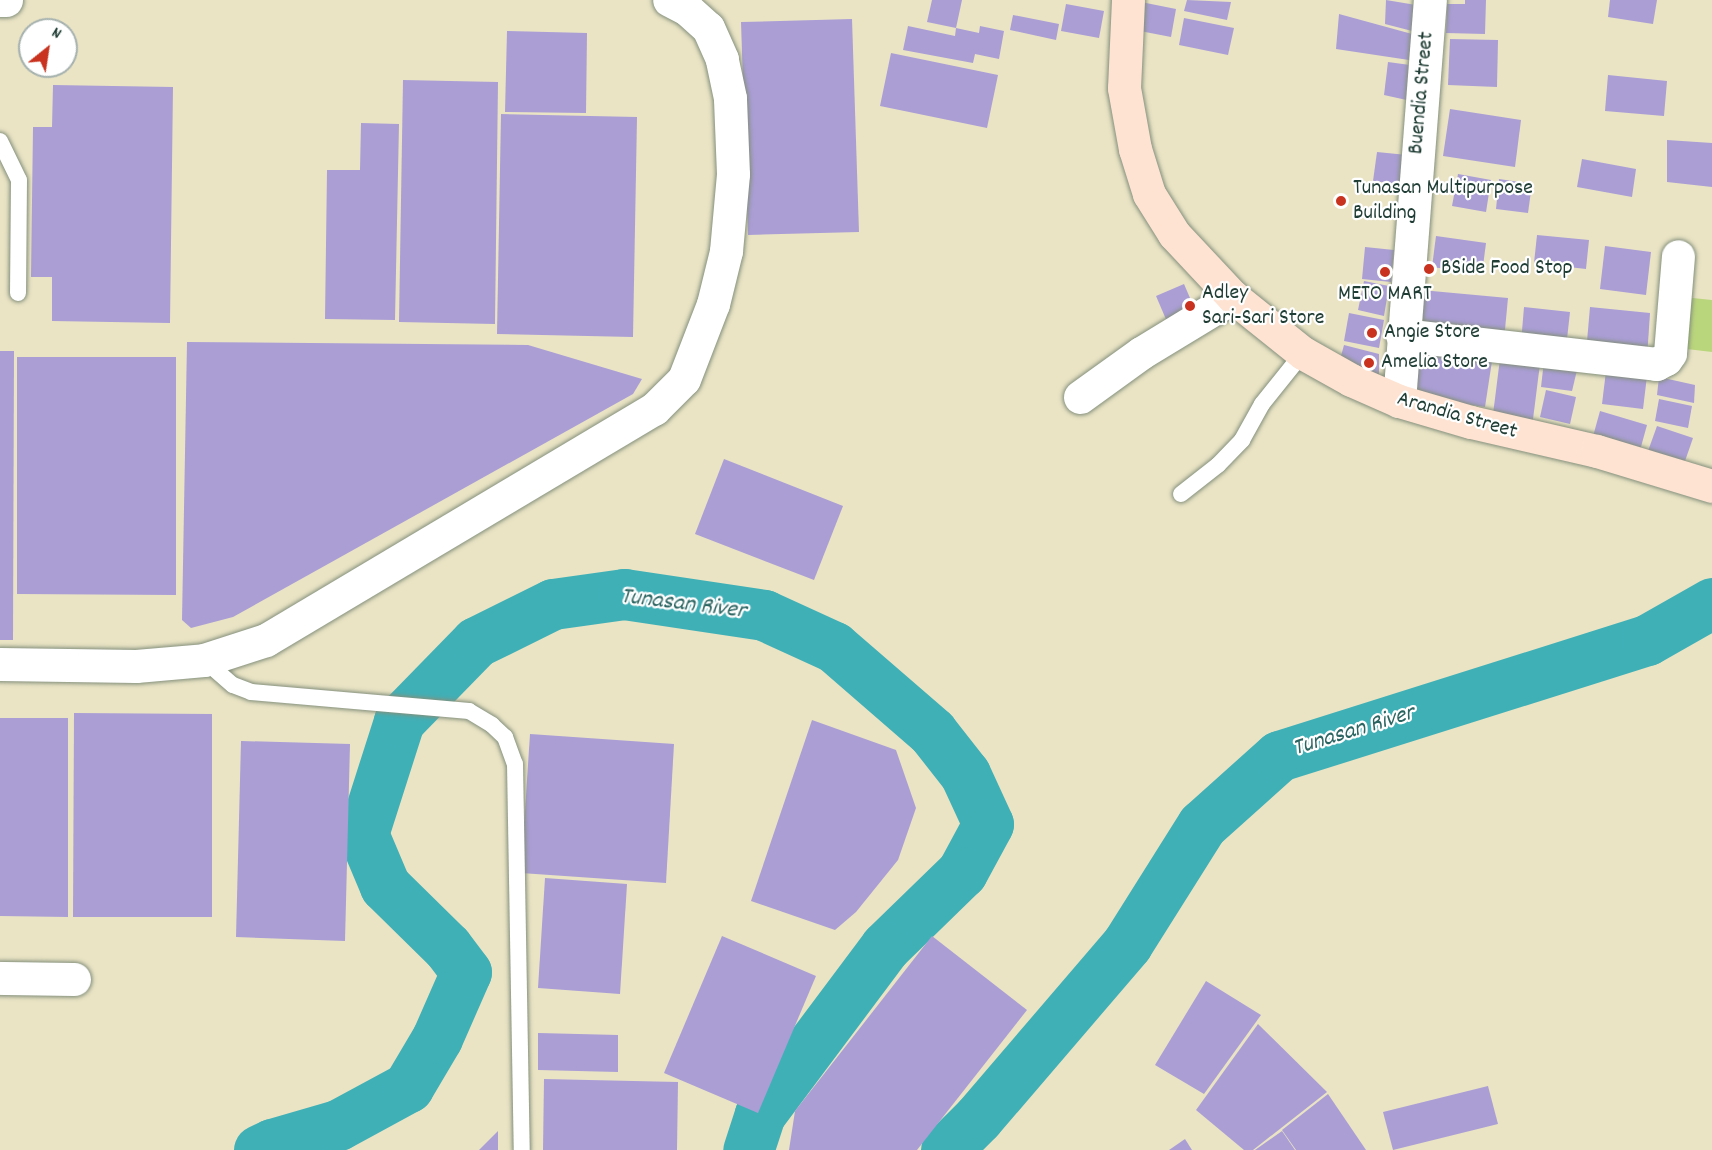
<!DOCTYPE html>
<style>
body{margin:0}
#map{position:relative;width:1712px;height:1150px;overflow:hidden;background:#eae4c5;font-family:Dekko,sans-serif}
div>[style]{position:absolute}
[style*='--x']{left:calc(var(--x)*1px);top:calc(var(--y)*1px);width:calc(var(--w)*1px);rotate:calc(var(--a)*1deg)}
.green>*{inset:0;background:#bad67c}
.river>*{height:51px;margin:-25.5px;padding:0 25.5px;transform-origin:25.5px;border-radius:25.5px;background:#40b0b7}
.building>*{inset:0;background:#aa9ed5}
.roads{filter:drop-shadow(0 0 2px #84907c) drop-shadow(0 0 2px #84907c)}
.lane>*{height:16px;margin:-8px;padding:0 8px;transform-origin:8px;border-radius:8px;background:#fff}
.street>*{height:33px;margin:-16.5px;padding:0 16.5px;transform-origin:16.5px;border-radius:16.5px;background:#fff}
.secondary>*{height:33px;margin:-16.5px;padding:0 16.5px;transform-origin:16.5px;border-radius:16.5px;background:#fee3d2}
.dots>*{width:16px;height:16px;translate:-50% -50%;box-sizing:border-box;border:3px solid #fff;border-radius:50%}
span{translate:-50% -50%;white-space:nowrap;text-align:center;line-height:1.15;-webkit-text-stroke:4.5px #fff;paint-order:stroke}
.street-label{font-size:22px;color:#1f3d34}
.poi-label{font-size:22px;color:#1f3d34}
.left{translate:0 -50%;text-align:left}
.water-label{font-size:24px;color:#2b6562;font-style:italic}
.north{position:absolute;left:18px;top:18px;width:60px;height:60px;box-sizing:border-box;background:#fff;border:2px solid #a5b1ae;border-radius:50%;rotate:30deg;font-size:16px;font-weight:700;line-height:24px;text-align:center;color:#1f3d34}
.north::after{content:'';display:block;margin:auto;width:21px;height:27px;background:#c8321e;clip-path:polygon(50% 0,100% 100%,50% 72%,0 100%)}
</style>
<div id="map">
<div class="green">
<div style="clip-path:polygon(1683px 297px,1712px 300px,1712px 352px,1678px 348px)"></div>
</div>
<div class="river">
<div style="--x:259;--y:1150;--w:14;--a:-25"></div>
<div style="--x:272;--y:1144;--w:69;--a:-16.1"></div>
<div style="--x:338;--y:1125;--w:80;--a:-28.5"></div>
<div style="--x:408;--y:1087;--w:57;--a:-59.4"></div>
<div style="--x:437;--y:1038;--w:72;--a:-66.3"></div>
<div style="--x:466;--y:972;--w:31;--a:-127"></div>
<div style="--x:447;--y:947;--w:87;--a:-135.5"></div>
<div style="--x:385;--y:886;--w:56;--a:-112.9"></div>
<div style="--x:363;--y:834;--w:119;--a:-72.3"></div>
<div style="--x:399;--y:721;--w:110;--a:-45.7"></div>
<div style="--x:476;--y:642;--w:86;--a:-26.3"></div>
<div style="--x:553;--y:604;--w:72;--a:-8"></div>
<div style="--x:624;--y:594;--w:142;--a:8.5"></div>
<div style="--x:764;--y:615;--w:77;--a:24.6"></div>
<div style="--x:834;--y:647;--w:130;--a:40.9"></div>
<div style="--x:932;--y:732;--w:53;--a:51.8"></div>
<div style="--x:965;--y:774;--w:55;--a:65.3"></div>
<div style="--x:988;--y:824;--w:55;--a:118.4"></div>
<div style="--x:962;--y:872;--w:107;--a:135.8"></div>
<div style="--x:885;--y:947;--w:209;--a:126.8"></div>
<div style="--x:760;--y:1114;--w:38;--a:108"></div>
<div style="--x:946;--y:1150;--w:45;--a:-45"></div>
<div style="--x:978;--y:1118;--w:229;--a:-49.4"></div>
<div style="--x:1127;--y:944;--w:141;--a:-57.8"></div>
<div style="--x:1202;--y:825;--w:103;--a:-41.9"></div>
<div style="--x:1279;--y:756;--w:386;--a:-17.5"></div>
<div style="--x:1647;--y:640;--w:75;--a:-29.6"></div>
</div>
<div class="building">
<div style="clip-path:polygon(932px 0,962px 0,956px 28px,927px 22px)"></div>
<div style="clip-path:polygon(1187px 0,1231px 2px,1227px 20px,1184px 11px)"></div>
<div style="clip-path:polygon(1386px 0,1416px 5px,1416px 32px,1385px 24px)"></div>
<div style="clip-path:polygon(1465px 0,1486px 0,1485px 34px,1446px 33px,1447px 4px,1465px 4px)"></div>
<div style="clip-path:polygon(1610px 0,1657px 0,1653px 24px,1608px 17px)"></div>
<div style="clip-path:polygon(1141px 2px,1176px 9px,1171px 37px,1135px 30px)"></div>
<div style="clip-path:polygon(1066px 4px,1104px 11px,1099px 38px,1061px 31px)"></div>
<div style="clip-path:polygon(1339px 14px,1412px 34px,1409px 60px,1336px 49px)"></div>
<div style="clip-path:polygon(1013px 15px,1059px 24px,1056px 40px,1010px 30px)"></div>
<div style="clip-path:polygon(1184px 18px,1234px 28px,1228px 55px,1179px 45px)"></div>
<div style="clip-path:polygon(852px 19px,859px 232px,748px 235px,741px 22px)"></div>
<div style="clip-path:polygon(908px 26px,955px 36px,956px 28px,979px 33px,980px 26px,1004px 31px,999px 59px,975px 54px,973px 63px,903px 50px)"></div>
<div style="clip-path:polygon(507px 31px,587px 33px,586px 113px,505px 112px)"></div>
<div style="clip-path:polygon(1450px 39px,1498px 40px,1497px 87px,1448px 85px)"></div>
<div style="clip-path:polygon(891px 53px,998px 75px,987px 128px,880px 106px)"></div>
<div style="clip-path:polygon(1388px 62px,1410px 65px,1411px 101px,1384px 95px)"></div>
<div style="clip-path:polygon(1608px 75px,1667px 81px,1664px 116px,1605px 111px)"></div>
<div style="clip-path:polygon(403px 80px,498px 82px,495px 324px,399px 322px)"></div>
<div style="clip-path:polygon(53px 85px,173px 87px,170px 323px,52px 321px,52px 277px,31px 277px,33px 127px,52px 127px)"></div>
<div style="clip-path:polygon(1450px 109px,1521px 120px,1515px 167px,1443px 156px)"></div>
<div style="clip-path:polygon(501px 114px,637px 117px,633px 337px,497px 334px)"></div>
<div style="clip-path:polygon(361px 123px,399px 124px,395px 320px,325px 319px,327px 170px,360px 170px)"></div>
<div style="clip-path:polygon(1667px 140px,1712px 143px,1712px 187px,1667px 182px)"></div>
<div style="clip-path:polygon(1377px 152px,1407px 155px,1404px 185px,1373px 181px)"></div>
<div style="clip-path:polygon(1582px 159px,1636px 169px,1632px 197px,1577px 187px)"></div>
<div style="clip-path:polygon(1458px 174px,1491px 180px,1486px 212px,1452px 206px)"></div>
<div style="clip-path:polygon(1499px 179px,1532px 184px,1528px 213px,1496px 209px)"></div>
<div style="clip-path:polygon(1537px 235px,1589px 240px,1586px 269px,1534px 263px)"></div>
<div style="clip-path:polygon(1436px 236px,1486px 243px,1482px 274px,1432px 267px)"></div>
<div style="clip-path:polygon(1605px 246px,1651px 252px,1646px 295px,1600px 289px)"></div>
<div style="clip-path:polygon(1365px 247px,1394px 250px,1391px 282px,1362px 279px)"></div>
<div style="clip-path:polygon(1364px 281px,1389px 286px,1384px 316px,1358px 310px)"></div>
<div style="clip-path:polygon(1184px 284px,1196px 312px,1168px 324px,1156px 296px)"></div>
<div style="clip-path:polygon(1421px 290px,1508px 298px,1504px 340px,1418px 333px)"></div>
<div style="clip-path:polygon(1524px 307px,1570px 312px,1566px 348px,1521px 343px)"></div>
<div style="clip-path:polygon(1590px 307px,1650px 313px,1647px 358px,1586px 353px)"></div>
<div style="clip-path:polygon(1349px 313px,1384px 320px,1379px 348px,1344px 341px)"></div>
<div style="clip-path:polygon(187px 342px,528px 345px,642px 379px,633px 394px,233px 617px,191px 628px,182px 620px)"></div>
<div style="clip-path:polygon(1344px 345px,1379px 354px,1379px 378px,1338px 367px)"></div>
<div style="clip-path:polygon(1418px 350px,1492px 361px,1485px 407px,1411px 396px)"></div>
<div style="clip-path:polygon(0 351px,14px 351px,13px 640px,0 640px)"></div>
<div style="clip-path:polygon(1501px 351px,1541px 356px,1532px 427px,1492px 422px)"></div>
<div style="clip-path:polygon(17px 357px,176px 357px,176px 595px,17px 594px)"></div>
<div style="clip-path:polygon(1544px 361px,1578px 366px,1572px 391px,1541px 387px)"></div>
<div style="clip-path:polygon(1606px 371px,1647px 376px,1643px 409px,1602px 404px)"></div>
<div style="clip-path:polygon(1659px 377px,1695px 385px,1694px 403px,1657px 395px)"></div>
<div style="clip-path:polygon(1546px 390px,1576px 397px,1570px 424px,1540px 417px)"></div>
<div style="clip-path:polygon(1659px 399px,1692px 406px,1688px 428px,1655px 421px)"></div>
<div style="clip-path:polygon(1600px 411px,1647px 425px,1639px 454px,1592px 440px)"></div>
<div style="clip-path:polygon(1657px 426px,1693px 438px,1684px 464px,1648px 451px)"></div>
<div style="clip-path:polygon(724px 459px,843px 506px,814px 580px,695px 534px)"></div>
<div style="clip-path:polygon(74px 713px,212px 714px,212px 917px,73px 917px)"></div>
<div style="clip-path:polygon(0 718px,68px 718px,68px 917px,0 916px)"></div>
<div style="clip-path:polygon(812px 720px,896px 750px,916px 808px,898px 860px,856px 912px,835px 930px,751px 901px)"></div>
<div style="clip-path:polygon(530px 734px,674px 744px,666px 883px,521px 873px)"></div>
<div style="clip-path:polygon(241px 741px,350px 744px,345px 941px,236px 937px)"></div>
<div style="clip-path:polygon(545px 878px,627px 884px,620px 994px,538px 988px)"></div>
<div style="clip-path:polygon(722px 936px,816px 976px,758px 1113px,664px 1073px)"></div>
<div style="clip-path:polygon(932px 936px,1027px 1010px,917px 1150px,789px 1150px,795px 1111px)"></div>
<div style="clip-path:polygon(1206px 981px,1261px 1015px,1204px 1094px,1155px 1065px)"></div>
<div style="clip-path:polygon(1258px 1024px,1327px 1092px,1253px 1150px,1244px 1150px,1196px 1110px)"></div>
<div style="clip-path:polygon(538px 1033px,618px 1035px,618px 1072px,538px 1070px)"></div>
<div style="clip-path:polygon(544px 1079px,678px 1082px,677px 1150px,543px 1150px)"></div>
<div style="clip-path:polygon(1488px 1086px,1498px 1124px,1393px 1150px,1383px 1112px)"></div>
<div style="clip-path:polygon(1328px 1094px,1366px 1150px,1296px 1150px,1282px 1130px)"></div>
<div style="clip-path:polygon(498px 1131px,498px 1150px,479px 1150px)"></div>
<div style="clip-path:polygon(1282px 1131px,1295px 1150px,1255px 1150px)"></div>
<div style="clip-path:polygon(1185px 1139px,1192px 1150px,1169px 1150px)"></div>
</div>
<div class="roads">
<div class="lane">
<div style="--x:0;--y:141;--w:43;--a:64"></div>
<div style="--x:19;--y:180;--w:113;--a:90.5"></div>
<div style="--x:1181;--y:494;--w:47;--a:-38.1"></div>
<div style="--x:1218;--y:465;--w:35;--a:-46"></div>
<div style="--x:1242;--y:440;--w:41;--a:-60.9"></div>
<div style="--x:1262;--y:404;--w:65;--a:-51.2"></div>
<div style="--x:204;--y:660;--w:38;--a:41"></div>
<div style="--x:233;--y:685;--w:19;--a:21"></div>
<div style="--x:251;--y:692;--w:219;--a:5"></div>
<div style="--x:469;--y:711;--w:27;--a:31"></div>
<div style="--x:492;--y:725;--w:18;--a:43"></div>
<div style="--x:505;--y:737;--w:29;--a:70"></div>
<div style="--x:515;--y:764;--w:386;--a:89"></div>
</div>
<div class="street">
<div style="--x:0;--y:0;--w:6;--a:0"></div>
<div style="--x:1402;--y:335;--w:256;--a:6.5"></div>
<div style="--x:1656;--y:364;--w:11;--a:-27"></div>
<div style="--x:1666;--y:359;--w:7;--a:-56"></div>
<div style="--x:1670;--y:353;--w:97;--a:-85.3"></div>
<div style="--x:1080;--y:397;--w:75;--a:-35.8"></div>
<div style="--x:1141;--y:353;--w:108;--a:-31.3"></div>
<div style="--x:1399;--y:401;--w:402;--a:-85.6"></div>
<div style="--x:0;--y:664;--w:136;--a:0.8"></div>
<div style="--x:136;--y:666;--w:68;--a:-5"></div>
<div style="--x:204;--y:660;--w:65;--a:-17.9"></div>
<div style="--x:266;--y:640;--w:452;--a:-30.8"></div>
<div style="--x:654;--y:409;--w:42;--a:-45"></div>
<div style="--x:684;--y:379;--w:80;--a:-68.9"></div>
<div style="--x:713;--y:304;--w:55;--a:-76.2"></div>
<div style="--x:726;--y:251;--w:77;--a:-84.8"></div>
<div style="--x:733;--y:174;--w:76;--a:-92.3"></div>
<div style="--x:730;--y:98;--w:40;--a:-102"></div>
<div style="--x:722;--y:59;--w:34;--a:-114"></div>
<div style="--x:708;--y:28;--w:28;--a:-138"></div>
<div style="--x:687;--y:9;--w:20;--a:-153"></div>
<div style="--x:0;--y:978;--w:74;--a:0.8"></div>
</div>
<div class="secondary">
<div style="--x:1128;--y:0;--w:88;--a:92.6"></div>
<div style="--x:1124;--y:88;--w:62;--a:79.8"></div>
<div style="--x:1135;--y:149;--w:47;--a:72.7"></div>
<div style="--x:1149;--y:194;--w:47;--a:58"></div>
<div style="--x:1174;--y:234;--w:86;--a:46.9"></div>
<div style="--x:1233;--y:297;--w:90;--a:38.7"></div>
<div style="--x:1303;--y:353;--w:55;--a:29.4"></div>
<div style="--x:1351;--y:380;--w:52;--a:23.6"></div>
<div style="--x:1399;--y:401;--w:75;--a:16.3"></div>
<div style="--x:1471;--y:422;--w:129;--a:13"></div>
<div style="--x:1597;--y:451;--w:120;--a:16.9"></div>
</div>
</div>
<div class="dots">
<div style="left:1341px;top:201px;background:#c8321e"></div>
<div style="left:1429px;top:269px;background:#c8321e"></div>
<div style="left:1385px;top:272px;background:#c8321e"></div>
<div style="left:1190px;top:306px;background:#c8321e"></div>
<div style="left:1372px;top:333px;background:#c8321e"></div>
<div style="left:1369px;top:363px;background:#c8321e"></div>
</div>
<div class="street-label">
<span style="left:1422px;top:93px;rotate:-85deg">Buendia Street</span>
<span style="left:1457px;top:416px;rotate:16deg">Arandia Street</span>
</div>
<div class="poi-label">
<span class="left" style="left:1353px;top:201px">Tunasan Multipurpose<br>Building</span>
<span class="left" style="left:1441px;top:269px">BSide Food Stop</span>
<span class="left" style="left:1202px;top:306px">Adley<br>Sari-Sari Store</span>
<span style="left:1385px;top:295px">METO MART</span>
<span class="left" style="left:1384px;top:333px">Angie Store</span>
<span class="left" style="left:1381px;top:363px">Amelia Store</span>
</div>
<div class="water-label">
<span style="left:683px;top:605px;rotate:7deg">Tunasan River</span>
<span style="left:1354px;top:732px;rotate:-17deg">Tunasan River</span>
</div>
<div class="north">N</div>
</div>
